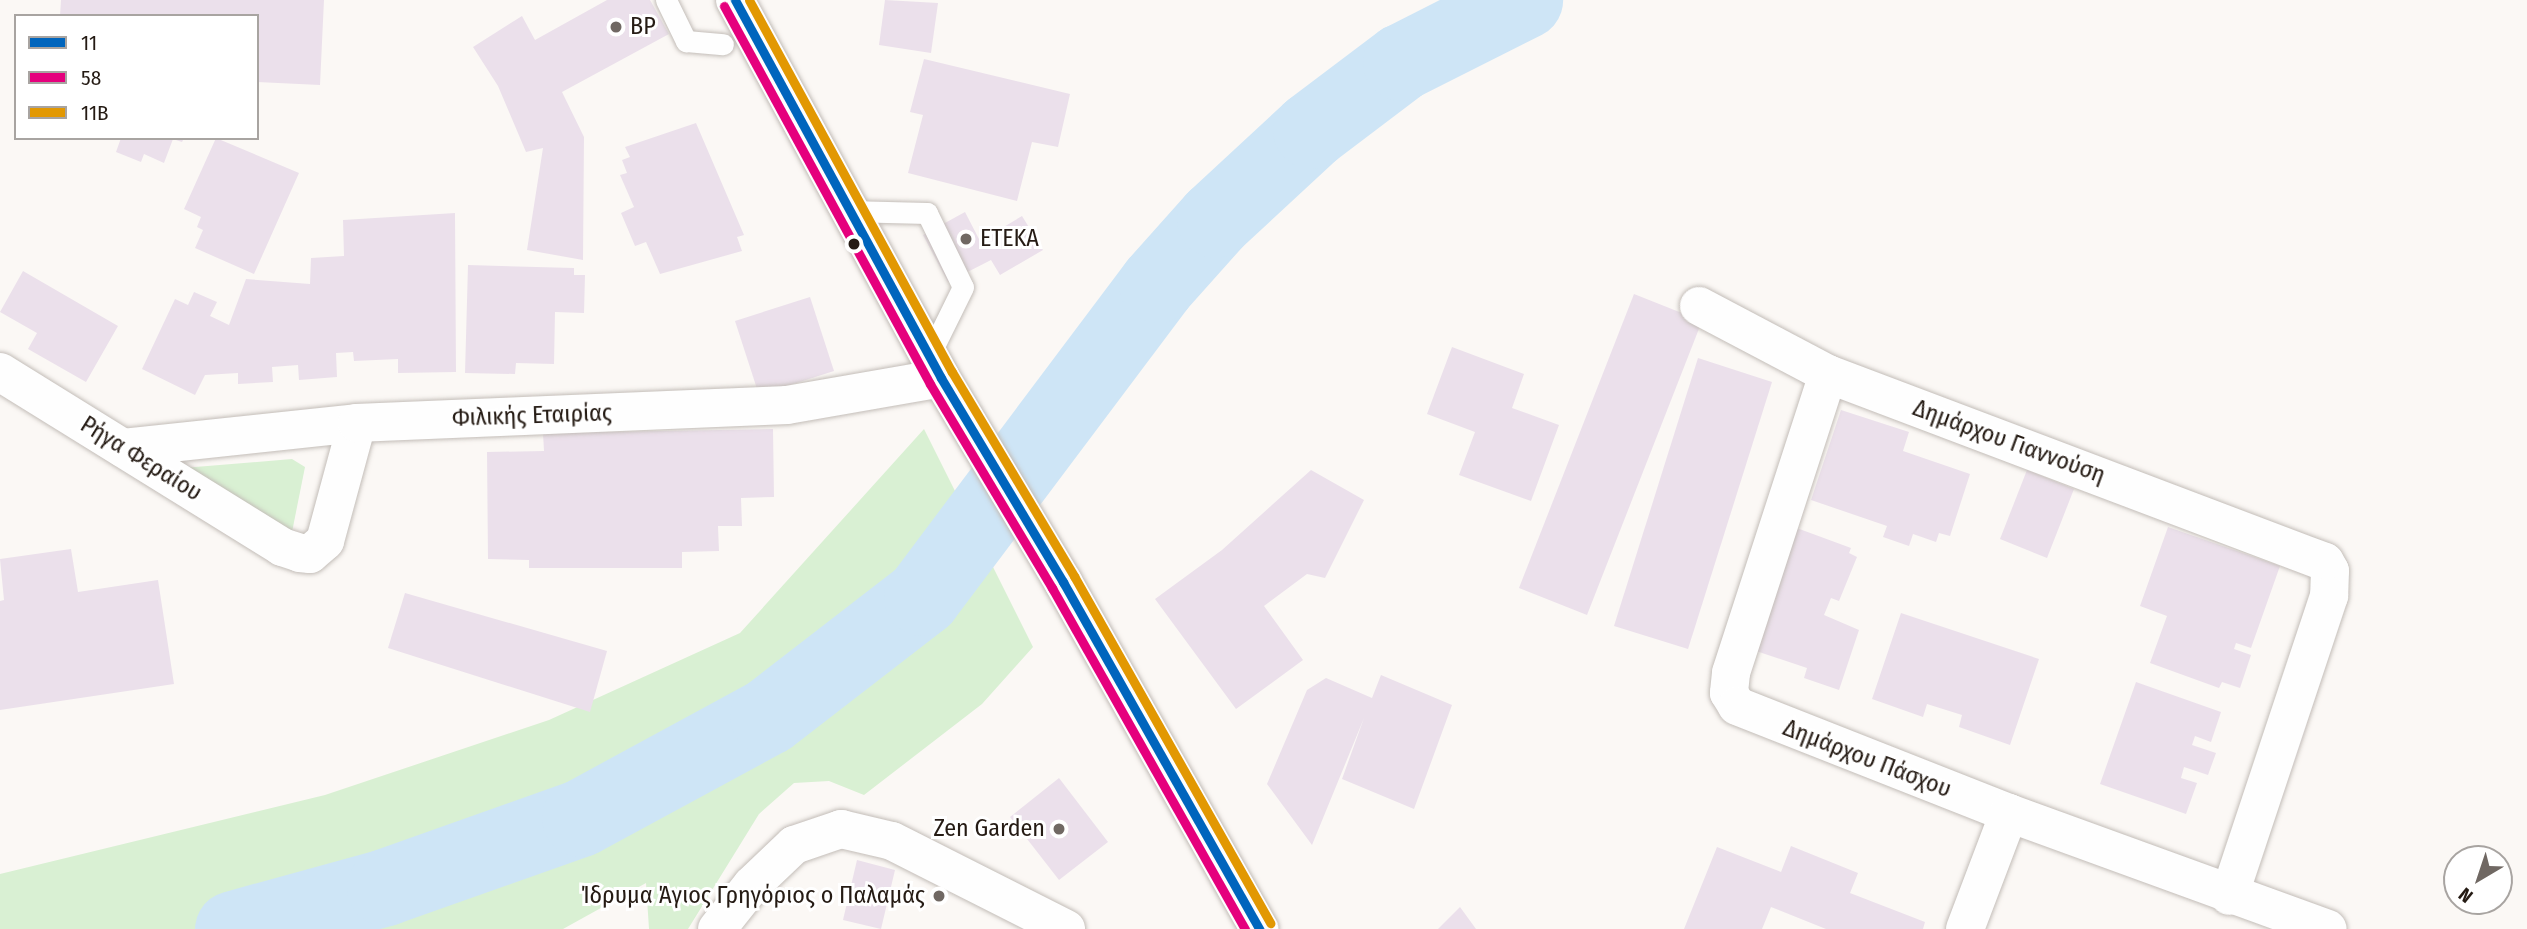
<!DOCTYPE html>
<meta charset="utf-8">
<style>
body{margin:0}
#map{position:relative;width:2527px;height:929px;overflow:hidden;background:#fbf8f5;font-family:"Fira Sans Condensed",sans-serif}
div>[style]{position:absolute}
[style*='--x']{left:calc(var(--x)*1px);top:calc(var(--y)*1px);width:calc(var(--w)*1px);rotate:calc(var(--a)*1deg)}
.green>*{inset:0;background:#d9f0d3}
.river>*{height:77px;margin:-38.5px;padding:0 38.5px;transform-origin:38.5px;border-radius:38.5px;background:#cee5f6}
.building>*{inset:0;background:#ebe0eb}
.roads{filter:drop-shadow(0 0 2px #c3bdb8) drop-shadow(0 0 2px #c3bdb8)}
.service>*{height:21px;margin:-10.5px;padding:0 10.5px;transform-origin:10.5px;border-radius:10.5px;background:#fefefe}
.minor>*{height:38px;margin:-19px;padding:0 19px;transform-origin:19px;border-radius:19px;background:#fefefe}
.secondary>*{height:38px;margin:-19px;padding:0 19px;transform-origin:19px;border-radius:19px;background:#fefefe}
.bus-1>*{height:9px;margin:-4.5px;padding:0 4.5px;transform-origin:4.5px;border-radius:4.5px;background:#0065bd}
.bus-2>*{height:9px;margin:-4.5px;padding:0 4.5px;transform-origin:4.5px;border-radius:4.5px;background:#e5007d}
.bus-3>*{height:9px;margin:-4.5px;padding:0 4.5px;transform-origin:4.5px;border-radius:4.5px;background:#e29802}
.dots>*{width:19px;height:19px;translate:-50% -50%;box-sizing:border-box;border:4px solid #fff;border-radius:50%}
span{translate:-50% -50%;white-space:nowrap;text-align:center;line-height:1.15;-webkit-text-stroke:6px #fff;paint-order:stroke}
.poi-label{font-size:24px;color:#251b14}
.left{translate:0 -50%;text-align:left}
.right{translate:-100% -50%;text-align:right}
.street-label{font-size:24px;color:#251b14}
.legend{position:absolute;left:14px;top:14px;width:245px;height:126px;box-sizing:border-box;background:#fff;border:2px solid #a8a4a1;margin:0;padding:9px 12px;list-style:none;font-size:21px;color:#251b14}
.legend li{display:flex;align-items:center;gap:14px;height:35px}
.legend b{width:35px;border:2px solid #a8a4a1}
.north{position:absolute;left:2443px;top:845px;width:70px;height:70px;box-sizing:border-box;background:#fff;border:2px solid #a8a4a1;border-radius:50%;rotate:219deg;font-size:19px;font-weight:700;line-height:28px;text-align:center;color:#251b14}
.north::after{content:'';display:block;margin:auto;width:24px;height:32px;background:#706863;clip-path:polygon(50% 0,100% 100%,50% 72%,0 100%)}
</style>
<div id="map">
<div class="green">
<div style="clip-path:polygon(924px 429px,1033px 647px,982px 704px,864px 795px,829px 781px,794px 783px,759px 814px,688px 929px,649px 929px,646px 883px,563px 929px,0 929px,0 874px,325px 795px,549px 720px,740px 633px)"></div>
<div style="clip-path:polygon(292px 459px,305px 467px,292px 532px,183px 468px)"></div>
</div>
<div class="river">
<div style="--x:233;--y:929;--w:158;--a:-15.4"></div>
<div style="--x:385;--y:887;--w:207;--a:-19.5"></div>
<div style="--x:580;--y:818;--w:214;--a:-28.5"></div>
<div style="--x:768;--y:716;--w:195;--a:-37.7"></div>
<div style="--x:922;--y:597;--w:391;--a:-53.1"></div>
<div style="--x:1157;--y:284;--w:87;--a:-48.3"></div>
<div style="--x:1215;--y:219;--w:131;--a:-42.8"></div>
<div style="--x:1311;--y:130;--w:113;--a:-37.1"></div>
<div style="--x:1401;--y:62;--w:138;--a:-26.8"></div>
</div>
<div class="building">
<div style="clip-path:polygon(61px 0,324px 0,320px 85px,257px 82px,257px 16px,60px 16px)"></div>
<div style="clip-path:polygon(607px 0,650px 0,669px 34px,562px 92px,584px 137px,583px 260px,527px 250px,543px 148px,526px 152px,498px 86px,473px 47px,522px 16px,535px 40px)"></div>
<div style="clip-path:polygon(885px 0,938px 3px,931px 53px,879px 45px)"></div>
<div style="clip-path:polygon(924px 59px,1070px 94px,1058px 147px,1032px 142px,1017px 201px,908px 173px,923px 115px,910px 112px)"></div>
<div style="clip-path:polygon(696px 123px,744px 235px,737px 237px,742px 251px,660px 274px,646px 242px,635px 246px,621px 213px,634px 207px,620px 175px,627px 173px,622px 160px,630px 157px,625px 147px)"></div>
<div style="clip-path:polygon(121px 138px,184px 138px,182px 142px,173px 139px,164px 163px,144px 154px,141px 162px,116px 152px)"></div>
<div style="clip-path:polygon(216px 138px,299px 173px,254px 274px,195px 248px,203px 230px,197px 227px,201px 217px,184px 209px)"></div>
<div style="clip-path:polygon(965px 212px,980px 241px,1022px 216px,1043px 250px,1000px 275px,991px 260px,948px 282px,923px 235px)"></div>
<div style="clip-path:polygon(455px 213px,456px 372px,398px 373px,398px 359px,354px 361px,353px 352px,336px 353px,337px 377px,299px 380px,298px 365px,272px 367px,273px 382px,238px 384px,238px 373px,205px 375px,195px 395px,142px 369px,175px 299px,188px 305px,194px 292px,217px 302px,210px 316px,229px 325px,246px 279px,310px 284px,311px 258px,344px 256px,343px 220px)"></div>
<div style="clip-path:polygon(468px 265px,574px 268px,574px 275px,585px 275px,584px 313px,555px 312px,554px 364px,516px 363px,515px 374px,465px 373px)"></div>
<div style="clip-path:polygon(23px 271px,118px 326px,86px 382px,28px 349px,37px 333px,0 312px)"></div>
<div style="clip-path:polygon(1634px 294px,1702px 321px,1587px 615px,1519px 588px)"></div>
<div style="clip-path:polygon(810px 297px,834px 371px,759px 395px,735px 321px)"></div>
<div style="clip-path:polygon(1452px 347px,1524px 374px,1512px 408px,1559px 425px,1531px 501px,1459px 475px,1475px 432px,1427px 414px)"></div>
<div style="clip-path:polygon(1698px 358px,1772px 382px,1688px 649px,1614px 626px)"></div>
<div style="clip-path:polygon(1841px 410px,1909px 432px,1903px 451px,1970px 474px,1950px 536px,1939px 533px,1936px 542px,1913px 534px,1909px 546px,1883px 537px,1887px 526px,1811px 500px)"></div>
<div style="clip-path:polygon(773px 429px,774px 497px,741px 498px,742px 526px,718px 526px,719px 551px,682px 552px,682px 568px,529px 568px,529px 560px,488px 559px,487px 452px,544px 451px,543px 433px)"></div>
<div style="clip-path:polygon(1311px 470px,1364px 500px,1325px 578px,1307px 574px,1264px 606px,1303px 660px,1236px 709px,1155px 599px,1222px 550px)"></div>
<div style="clip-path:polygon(2027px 470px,2074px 489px,2047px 558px,2000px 539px)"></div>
<div style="clip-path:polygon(1794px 527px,1851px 548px,1849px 553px,1857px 557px,1839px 601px,1831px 598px,1824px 615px,1859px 630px,1839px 690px,1804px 678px,1807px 668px,1753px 650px)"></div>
<div style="clip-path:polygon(2168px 527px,2280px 566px,2251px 648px,2236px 643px,2234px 649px,2251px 655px,2240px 688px,2222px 682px,2219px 688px,2150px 663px,2167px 616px,2140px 606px)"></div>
<div style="clip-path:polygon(71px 549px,78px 592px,158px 580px,174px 684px,0 710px,0 601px,4px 600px,0 559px)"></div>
<div style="clip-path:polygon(405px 593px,607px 651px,590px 712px,388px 648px)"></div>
<div style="clip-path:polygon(1901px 613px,2039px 659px,2010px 745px,1959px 727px,1962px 715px,1927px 704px,1923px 717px,1872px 699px)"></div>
<div style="clip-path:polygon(1381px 675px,1452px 705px,1414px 809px,1342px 779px,1364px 718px,1312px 845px,1267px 784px,1307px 690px,1326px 678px,1372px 698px)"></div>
<div style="clip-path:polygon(2136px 682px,2221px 712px,2211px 742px,2195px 736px,2192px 745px,2216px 753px,2208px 775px,2184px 767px,2181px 778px,2197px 783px,2186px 814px,2100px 784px)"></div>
<div style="clip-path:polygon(1059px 778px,1108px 842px,1059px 880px,1010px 817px)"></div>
<div style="clip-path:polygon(1791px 846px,1858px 873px,1850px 893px,1925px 922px,1923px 929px,1826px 929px,1771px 907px,1762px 929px,1684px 929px,1717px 847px,1781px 872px)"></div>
<div style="clip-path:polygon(857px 860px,895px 870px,881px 929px,843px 920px)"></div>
<div style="clip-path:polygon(1460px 907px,1476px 929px,1438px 929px)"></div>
</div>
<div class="roads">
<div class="service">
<div style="--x:666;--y:0;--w:46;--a:64"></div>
<div style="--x:686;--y:41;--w:37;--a:5"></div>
<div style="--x:847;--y:211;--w:80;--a:1.4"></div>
<div style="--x:927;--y:213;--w:82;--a:64.1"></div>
<div style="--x:963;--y:287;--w:77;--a:116.2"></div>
</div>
<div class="minor">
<div style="--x:1699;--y:306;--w:146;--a:27.8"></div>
<div style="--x:1828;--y:374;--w:531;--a:20.72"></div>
<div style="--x:2325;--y:562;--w:10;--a:61"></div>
<div style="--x:2330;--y:571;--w:25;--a:92"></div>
<div style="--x:2329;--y:596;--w:316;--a:108.4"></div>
<div style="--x:0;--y:372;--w:332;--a:31.8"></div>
<div style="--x:282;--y:547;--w:19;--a:18"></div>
<div style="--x:300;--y:553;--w:10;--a:6"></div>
<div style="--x:310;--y:554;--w:20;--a:-41"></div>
<div style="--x:325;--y:541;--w:122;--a:-74.8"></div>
<div style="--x:1828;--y:374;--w:314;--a:108"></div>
<div style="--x:1731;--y:673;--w:20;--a:96"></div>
<div style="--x:1729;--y:693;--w:15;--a:58"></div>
<div style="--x:1737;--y:706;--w:292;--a:21.5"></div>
<div style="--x:2009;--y:813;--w:339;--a:20"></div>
<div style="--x:123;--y:448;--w:235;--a:-6.1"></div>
<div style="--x:357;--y:423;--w:430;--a:-2.4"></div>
<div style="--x:787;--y:405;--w:156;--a:-9.9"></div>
<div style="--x:717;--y:929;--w:56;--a:-51.5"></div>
<div style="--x:752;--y:885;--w:58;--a:-43.6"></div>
<div style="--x:794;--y:845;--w:50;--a:-18.8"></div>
<div style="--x:841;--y:829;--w:52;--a:13.2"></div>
<div style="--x:892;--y:841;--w:195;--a:26.8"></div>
<div style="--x:1965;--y:929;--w:124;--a:-69.2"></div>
</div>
<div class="secondary">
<div style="--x:735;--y:0;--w:430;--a:61.4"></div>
<div style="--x:941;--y:378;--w:238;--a:59.1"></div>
<div style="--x:1063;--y:582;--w:399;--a:60.5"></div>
</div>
</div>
<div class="bus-1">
<div style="--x:735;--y:0;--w:430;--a:61.4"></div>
<div style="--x:941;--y:378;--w:238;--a:59.1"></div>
<div style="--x:1063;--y:582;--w:399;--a:60.5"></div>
</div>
<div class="bus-2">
<div style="--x:724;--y:6;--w:430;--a:61.4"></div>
<div style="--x:930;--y:384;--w:238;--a:59.1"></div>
<div style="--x:1052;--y:588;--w:392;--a:60.5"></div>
</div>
<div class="bus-3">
<div style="--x:749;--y:0;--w:424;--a:61.4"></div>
<div style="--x:952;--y:372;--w:238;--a:59.1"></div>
<div style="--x:1074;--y:576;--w:399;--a:60.5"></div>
</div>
<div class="dots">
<div style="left:616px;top:27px;background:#706863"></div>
<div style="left:966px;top:239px;background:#706863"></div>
<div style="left:854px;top:244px;background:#251b14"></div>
<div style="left:1059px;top:829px;background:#706863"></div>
<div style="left:939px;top:896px;background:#706863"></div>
</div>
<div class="poi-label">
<span class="left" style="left:630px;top:27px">BP</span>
<span class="left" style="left:980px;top:239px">ΕΤΕΚΑ</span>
<span class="right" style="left:1045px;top:829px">Zen Garden</span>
<span class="right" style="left:925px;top:896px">Ίδρυμα Άγιος Γρηγόριος ο Παλαμάς</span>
</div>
<div class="street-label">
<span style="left:532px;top:416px;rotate:-2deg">Φιλικής Εταιρίας</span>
<span style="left:2009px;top:442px;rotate:20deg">Δημάρχου Γιαννούση</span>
<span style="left:141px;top:459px;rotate:32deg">Ρήγα Φεραίου</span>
<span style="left:1867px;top:759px;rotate:21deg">Δημάρχου Πάσχου</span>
</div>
<ul class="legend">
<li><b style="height:9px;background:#0065bd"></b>11</li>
<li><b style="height:9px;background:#e5007d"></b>58</li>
<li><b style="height:9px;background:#e29802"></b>11Β</li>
</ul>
<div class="north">N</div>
</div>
